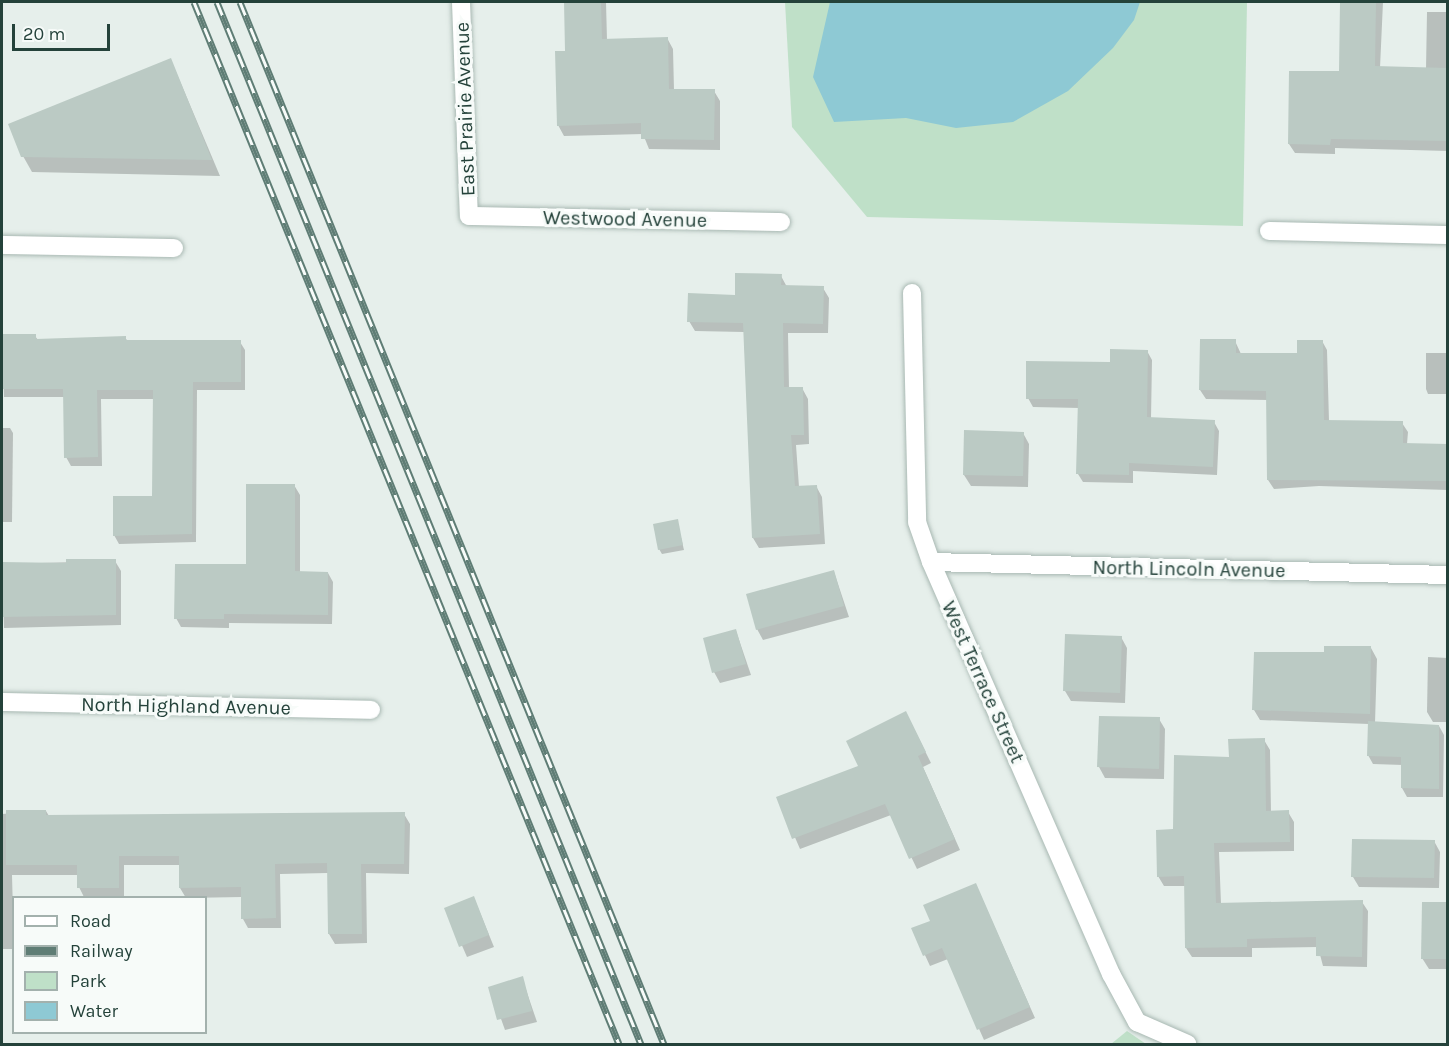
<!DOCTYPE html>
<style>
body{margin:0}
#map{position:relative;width:1449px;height:1046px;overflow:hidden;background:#e6efeb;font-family:Karla,sans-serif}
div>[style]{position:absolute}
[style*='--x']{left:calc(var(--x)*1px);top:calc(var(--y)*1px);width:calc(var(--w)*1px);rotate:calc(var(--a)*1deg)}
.green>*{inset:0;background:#bfe0c8}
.water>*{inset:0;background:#8ec9d4}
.shadow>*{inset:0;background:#0003}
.building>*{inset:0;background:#bbcac4}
.roads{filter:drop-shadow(0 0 2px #a8b8b2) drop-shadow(0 0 2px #a8b8b2)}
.minor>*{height:18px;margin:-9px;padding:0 9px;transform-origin:9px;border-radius:9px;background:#fff}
.rail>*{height:7px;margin-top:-3.5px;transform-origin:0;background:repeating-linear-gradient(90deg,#f7fbf9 0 14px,#5f7d75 0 28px);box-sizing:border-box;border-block:2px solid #5f7d75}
span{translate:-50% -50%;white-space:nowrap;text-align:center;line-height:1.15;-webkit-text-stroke:6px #f7fbf9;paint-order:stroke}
.street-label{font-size:20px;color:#24423a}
.frame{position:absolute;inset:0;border:3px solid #24423a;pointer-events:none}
.legend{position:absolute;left:12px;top:896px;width:195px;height:138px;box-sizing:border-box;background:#f7fbf9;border:2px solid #a3b1ad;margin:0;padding:8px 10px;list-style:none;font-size:18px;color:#24423a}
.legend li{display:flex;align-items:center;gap:12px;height:30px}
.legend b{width:30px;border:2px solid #a3b1ad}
.scale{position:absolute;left:12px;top:24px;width:98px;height:27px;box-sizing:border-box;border:3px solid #24423a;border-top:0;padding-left:8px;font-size:18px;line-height:21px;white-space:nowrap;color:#24423a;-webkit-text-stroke:4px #f7fbf9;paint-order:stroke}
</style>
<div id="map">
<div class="green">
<div style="clip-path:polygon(785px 2px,1247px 2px,1243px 226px,867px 217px,792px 127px)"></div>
<div style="clip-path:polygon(1127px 1031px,1146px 1044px,1111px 1044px)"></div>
</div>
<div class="water">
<div style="clip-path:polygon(830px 2px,1140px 2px,1134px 20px,1113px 48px,1068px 91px,1013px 122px,956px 128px,906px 118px,834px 122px,813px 77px)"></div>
</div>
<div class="shadow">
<div style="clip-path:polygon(566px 2px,606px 2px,607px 40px,667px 38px,673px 49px,674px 90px,714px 91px,720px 101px,720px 150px,649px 149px,643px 134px,564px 136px,558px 125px,567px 52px)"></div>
<div style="clip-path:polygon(1341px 2px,1383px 2px,1380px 68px,1426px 69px,1427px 12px,1448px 12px,1448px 151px,1335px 148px,1335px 154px,1295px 153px,1289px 144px,1340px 73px)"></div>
<div style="clip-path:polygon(171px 60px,220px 176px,32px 172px,23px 156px)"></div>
<div style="clip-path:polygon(781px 276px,787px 287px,823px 288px,829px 298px,828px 333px,788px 333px,789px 389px,802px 388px,808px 399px,809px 444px,796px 445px,799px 487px,816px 486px,822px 497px,825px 544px,759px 548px,753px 538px,744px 332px,695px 331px,689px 321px)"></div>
<div style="clip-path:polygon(2px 336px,35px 336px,38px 340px,125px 337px,128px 342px,240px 342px,245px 350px,245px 390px,197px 390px,196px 542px,119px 544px,114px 535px,154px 497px,155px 399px,101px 399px,102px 466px,71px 466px,66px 457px,65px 397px,4px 397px)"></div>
<div style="clip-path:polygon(1235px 341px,1241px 354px,1299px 355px,1322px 341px,1327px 350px,1329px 421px,1402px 423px,1408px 432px,1407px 444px,1448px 445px,1448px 490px,1319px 486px,1274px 489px,1268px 480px,1268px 400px,1206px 399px,1200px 390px)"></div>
<div style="clip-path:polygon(1147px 351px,1152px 360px,1151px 419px,1214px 422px,1219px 431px,1217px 475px,1133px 471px,1133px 483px,1083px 482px,1078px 474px,1080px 408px,1033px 407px,1028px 398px)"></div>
<div style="clip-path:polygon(1426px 353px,1448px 353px,1448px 394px,1428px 394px,1426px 389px)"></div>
<div style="clip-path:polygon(2px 428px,10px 428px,13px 433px,12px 522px,2px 522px)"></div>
<div style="clip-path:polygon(1023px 433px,1029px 444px,1028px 487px,971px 486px,964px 475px)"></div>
<div style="clip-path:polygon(294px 485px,300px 495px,300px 573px,328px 573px,333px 582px,332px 624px,229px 623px,229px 628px,181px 627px,176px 618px,247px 565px)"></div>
<div style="clip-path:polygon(677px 521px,684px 550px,662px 554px,659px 549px)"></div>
<div style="clip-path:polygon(115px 561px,121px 571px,121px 625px,4px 628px,2px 564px)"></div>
<div style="clip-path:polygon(834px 572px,849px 617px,763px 640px,757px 629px)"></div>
<div style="clip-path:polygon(736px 631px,751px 675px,720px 683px,714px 672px)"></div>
<div style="clip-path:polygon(1121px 637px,1127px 648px,1125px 703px,1071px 701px,1065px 691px)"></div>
<div style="clip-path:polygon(1371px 648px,1377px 659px,1375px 723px,1439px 726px,1444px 735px,1443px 797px,1407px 797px,1402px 788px,1403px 765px,1373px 764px,1368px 755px,1369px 724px,1260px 720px,1254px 710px,1325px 654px)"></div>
<div style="clip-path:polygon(1428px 657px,1448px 658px,1448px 722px,1433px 722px,1427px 712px)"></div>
<div style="clip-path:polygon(1159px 719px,1165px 729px,1164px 779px,1105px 778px,1099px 767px)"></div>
<div style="clip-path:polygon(911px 723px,931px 763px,923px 767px,960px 850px,917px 869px,891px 815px,800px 849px,778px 798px,860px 766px)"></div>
<div style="clip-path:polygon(1264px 740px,1270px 750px,1271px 812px,1288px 812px,1294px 822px,1294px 851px,1219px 852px,1221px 904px,1362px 902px,1368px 911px,1367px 967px,1323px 966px,1318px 947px,1252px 948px,1252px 957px,1192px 957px,1186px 948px,1185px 886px,1164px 886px,1158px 876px,1174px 831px,1230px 758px)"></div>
<div style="clip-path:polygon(46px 811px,49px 816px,404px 814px,410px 824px,409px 874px,366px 873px,367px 943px,335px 944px,329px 934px,328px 873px,280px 874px,281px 928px,248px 928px,243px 919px,242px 897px,186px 898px,180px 888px,180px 865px,124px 865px,124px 897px,84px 897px,79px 887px,79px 875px,12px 875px,14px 949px,2px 949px,2px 814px)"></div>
<div style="clip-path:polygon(1434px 841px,1440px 852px,1439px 888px,1359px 887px,1353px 877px)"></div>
<div style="clip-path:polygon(976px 885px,1035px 1018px,984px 1040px,948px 959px,930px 966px,913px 929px,932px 921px)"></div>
<div style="clip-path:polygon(474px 898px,494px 947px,467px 957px,446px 909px)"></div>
<div style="clip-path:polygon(1448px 903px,1448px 969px,1429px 969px,1422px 958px)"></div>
<div style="clip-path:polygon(522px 978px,537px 1022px,505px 1030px,490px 988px)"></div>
</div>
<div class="building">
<div style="clip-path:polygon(564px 2px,601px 2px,602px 39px,668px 37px,669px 89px,715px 89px,714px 140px,641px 139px,641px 123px,557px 126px,555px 51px,565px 51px)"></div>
<div style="clip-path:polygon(1340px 2px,1376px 2px,1375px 66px,1448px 68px,1448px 141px,1331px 139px,1330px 145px,1288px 144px,1289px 71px,1339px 71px)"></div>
<div style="clip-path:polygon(171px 58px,212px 160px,21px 157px,8px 124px)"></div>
<div style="clip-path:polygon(735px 273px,782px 274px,781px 285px,824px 286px,823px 324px,783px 323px,784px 387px,803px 387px,804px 435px,791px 435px,795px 486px,817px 485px,820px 534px,752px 538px,743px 323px,687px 322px,688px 293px,735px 295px)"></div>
<div style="clip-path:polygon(2px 334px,36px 334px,36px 339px,126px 336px,126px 340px,241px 340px,241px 382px,193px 382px,192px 534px,113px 536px,113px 496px,152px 496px,153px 390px,97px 390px,98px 457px,64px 458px,63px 389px,2px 389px)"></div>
<div style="clip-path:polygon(1200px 339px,1236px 339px,1236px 353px,1297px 353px,1297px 340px,1323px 340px,1324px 420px,1403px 421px,1403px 443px,1448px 444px,1448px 481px,1267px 480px,1266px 391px,1199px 390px)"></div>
<div style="clip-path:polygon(1110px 349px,1148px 350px,1147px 417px,1215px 420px,1213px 467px,1129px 463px,1129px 475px,1076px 474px,1078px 399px,1026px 399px,1026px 361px,1110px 362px)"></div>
<div style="clip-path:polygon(964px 430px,1024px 432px,1023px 476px,963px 475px)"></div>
<div style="clip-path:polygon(246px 484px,295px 484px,295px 571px,328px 572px,328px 615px,224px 614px,224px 619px,174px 619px,175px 564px,246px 564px)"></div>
<div style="clip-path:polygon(678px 519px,683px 545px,658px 550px,653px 524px)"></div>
<div style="clip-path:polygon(66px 559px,116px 559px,116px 615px,2px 617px,2px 562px,66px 563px)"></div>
<div style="clip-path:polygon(834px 570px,844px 606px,756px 630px,746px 594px)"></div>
<div style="clip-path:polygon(736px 629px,746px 664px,712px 673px,703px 638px)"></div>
<div style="clip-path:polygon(1065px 634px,1122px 636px,1120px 693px,1063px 691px)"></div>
<div style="clip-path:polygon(1324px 646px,1371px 646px,1370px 714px,1252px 710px,1254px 652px,1324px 652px)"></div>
<div style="clip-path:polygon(906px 711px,926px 752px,918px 756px,955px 839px,909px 859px,885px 804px,792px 839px,776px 797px,858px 766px,846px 741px)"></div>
<div style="clip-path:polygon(1099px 716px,1160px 717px,1159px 769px,1097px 767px)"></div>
<div style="clip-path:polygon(1368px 721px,1439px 725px,1439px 789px,1401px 788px,1401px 757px,1367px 756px)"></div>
<div style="clip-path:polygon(1265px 738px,1266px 811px,1289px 810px,1290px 842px,1214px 843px,1216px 903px,1363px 900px,1362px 957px,1316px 956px,1316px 937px,1247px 939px,1247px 947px,1185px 948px,1184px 876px,1157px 877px,1156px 830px,1173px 829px,1174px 755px,1229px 757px,1228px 739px)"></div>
<div style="clip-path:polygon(6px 810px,46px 810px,46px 815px,405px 812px,404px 864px,361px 864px,362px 934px,328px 934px,327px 863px,275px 864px,276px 918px,241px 919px,241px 887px,179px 888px,179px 856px,119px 856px,119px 888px,77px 888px,77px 865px,6px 865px)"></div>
<div style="clip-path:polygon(1352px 839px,1435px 840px,1434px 878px,1351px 877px)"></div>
<div style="clip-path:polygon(976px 883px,1030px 1007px,977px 1030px,942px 948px,923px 956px,911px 928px,930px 921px,923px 905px)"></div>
<div style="clip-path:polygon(474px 896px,489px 935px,459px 947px,444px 908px)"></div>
<div style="clip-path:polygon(1422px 902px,1448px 902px,1448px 959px,1421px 959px)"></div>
<div style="clip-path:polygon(523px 976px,532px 1011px,497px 1020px,488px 987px)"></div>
</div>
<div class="roads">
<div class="minor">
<div style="--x:461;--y:2;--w:214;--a:87.9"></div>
<div style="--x:469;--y:216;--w:312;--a:1.1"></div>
<div style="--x:1269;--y:231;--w:179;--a:1.3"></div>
<div style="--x:2;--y:245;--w:172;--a:1"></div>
<div style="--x:912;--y:293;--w:229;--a:88.7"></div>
<div style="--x:917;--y:522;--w:42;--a:70.7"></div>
<div style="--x:931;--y:562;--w:450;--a:66.4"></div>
<div style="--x:1111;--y:974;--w:55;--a:61.6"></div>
<div style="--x:1137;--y:1022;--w:55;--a:23.7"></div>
<div style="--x:931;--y:562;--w:517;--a:1.44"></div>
<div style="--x:2;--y:702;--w:369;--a:1.2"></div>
</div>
</div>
<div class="rail">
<div style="--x:194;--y:2;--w:1125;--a:67.81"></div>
<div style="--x:217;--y:2;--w:1125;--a:67.86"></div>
<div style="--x:240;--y:2;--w:1125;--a:67.86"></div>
</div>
<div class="street-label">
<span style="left:465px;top:109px;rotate:-92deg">East Prairie Avenue</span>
<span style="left:625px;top:219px;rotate:1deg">Westwood Avenue</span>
<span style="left:1189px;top:569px;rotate:1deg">North Lincoln Avenue</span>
<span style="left:983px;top:682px;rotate:66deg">West Terrace Street</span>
<span style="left:186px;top:706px;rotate:1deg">North Highland Avenue</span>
</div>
<div class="frame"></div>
<ul class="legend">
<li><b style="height:8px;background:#fff"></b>Road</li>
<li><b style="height:8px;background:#5f7d75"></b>Railway</li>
<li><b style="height:16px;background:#bfe0c8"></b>Park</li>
<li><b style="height:16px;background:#8ec9d4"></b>Water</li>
</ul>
<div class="scale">20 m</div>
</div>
